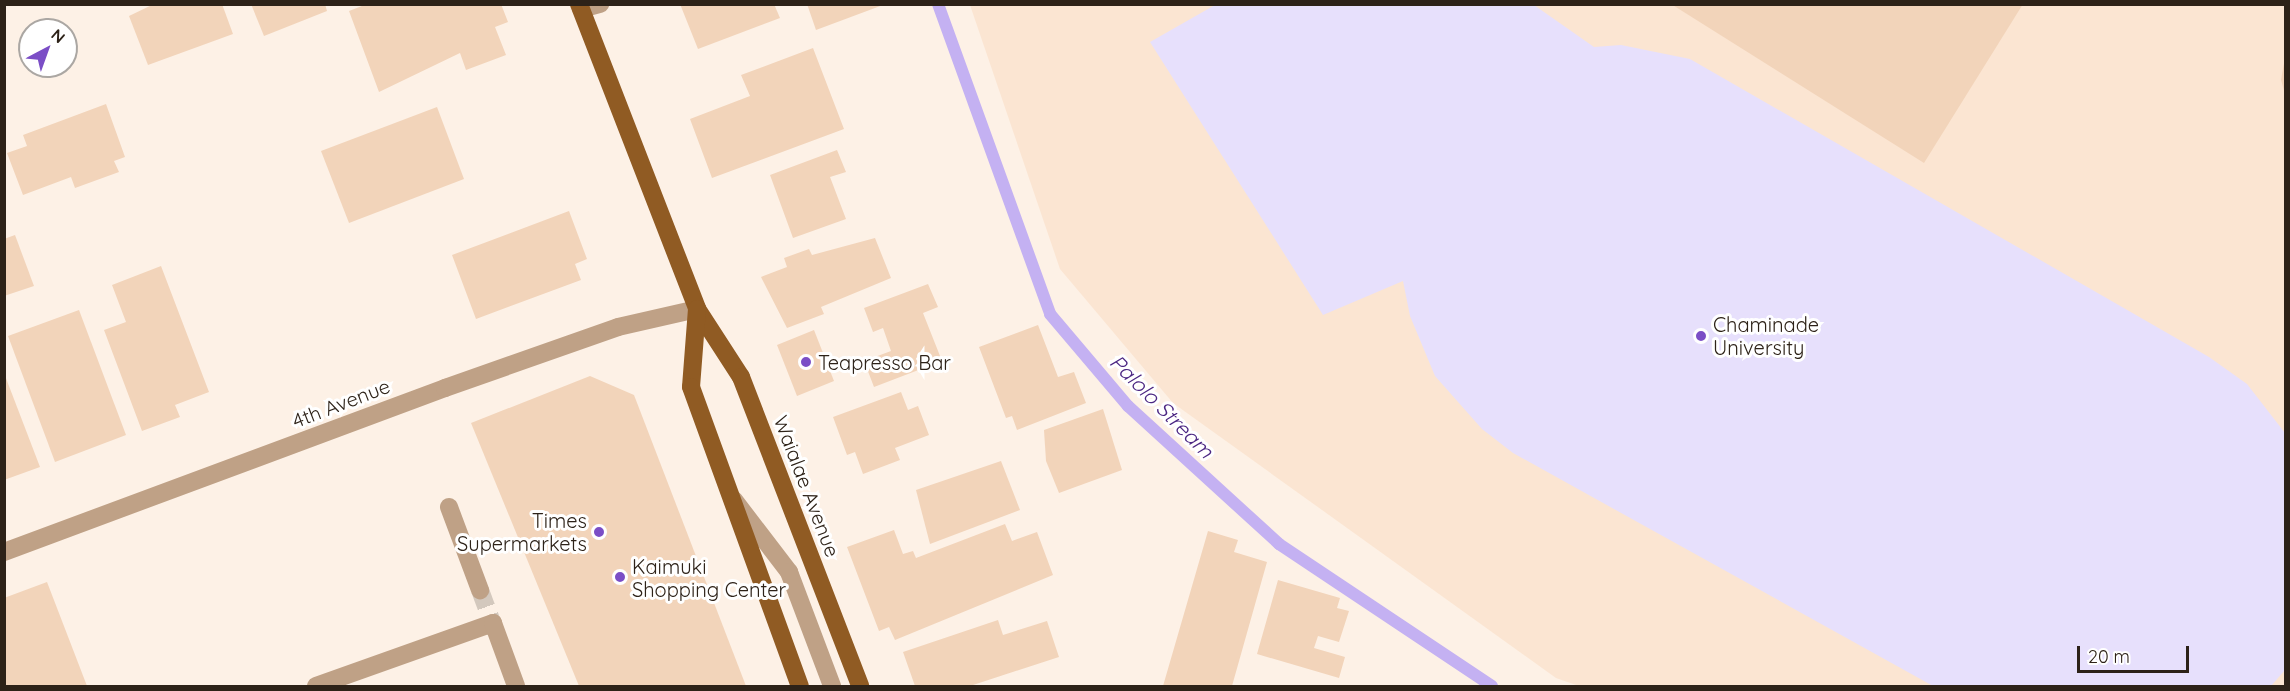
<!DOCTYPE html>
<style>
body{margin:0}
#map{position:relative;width:2290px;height:691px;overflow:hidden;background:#fdf1e6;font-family:Quicksand,sans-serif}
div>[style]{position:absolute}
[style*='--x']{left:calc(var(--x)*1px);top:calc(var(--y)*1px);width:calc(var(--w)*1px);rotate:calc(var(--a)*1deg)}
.built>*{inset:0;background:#fbe5d2}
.green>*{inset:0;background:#e7e0fc}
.stream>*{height:12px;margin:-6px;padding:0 6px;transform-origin:6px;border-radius:6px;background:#c4b1f2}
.building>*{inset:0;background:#f2d4ba}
.minor-tunnel>*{height:18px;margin-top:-9px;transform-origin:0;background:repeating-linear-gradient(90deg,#d3c8bd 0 18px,transparent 0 27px)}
.minor>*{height:18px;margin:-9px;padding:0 9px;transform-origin:9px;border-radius:9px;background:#bfa186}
.major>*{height:18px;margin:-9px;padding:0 9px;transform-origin:9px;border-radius:9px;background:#905b23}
.dots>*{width:16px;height:16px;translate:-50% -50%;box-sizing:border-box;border:3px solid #fff;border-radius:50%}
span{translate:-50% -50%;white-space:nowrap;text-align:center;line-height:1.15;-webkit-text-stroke:6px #fff;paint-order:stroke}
.poi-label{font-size:20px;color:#2d2218}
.left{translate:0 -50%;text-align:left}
.right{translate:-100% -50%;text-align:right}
.street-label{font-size:20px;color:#2d2218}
.water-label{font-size:21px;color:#4b2682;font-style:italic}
.frame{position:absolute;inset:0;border:6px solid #2d2218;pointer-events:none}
.north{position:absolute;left:18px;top:18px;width:60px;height:60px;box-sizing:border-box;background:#fff;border:2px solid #aba7a3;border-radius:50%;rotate:41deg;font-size:16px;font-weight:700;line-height:24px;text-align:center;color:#2d2218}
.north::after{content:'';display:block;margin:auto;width:21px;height:27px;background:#7b4ec6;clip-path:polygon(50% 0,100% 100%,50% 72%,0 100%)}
.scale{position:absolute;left:2077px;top:646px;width:112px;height:27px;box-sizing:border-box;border:3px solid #2d2218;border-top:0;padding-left:8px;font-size:18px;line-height:21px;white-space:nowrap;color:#2d2218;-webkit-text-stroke:4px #fff;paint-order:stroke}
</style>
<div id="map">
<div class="built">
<div style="clip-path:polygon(970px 5px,2285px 5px,2285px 686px,1579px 686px,1556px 678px,1173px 403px,1060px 269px)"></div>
</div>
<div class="green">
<div style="clip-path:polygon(1534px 5px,1594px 47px,1621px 45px,1690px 59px,2209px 357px,2247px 384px,2285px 433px,2285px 670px,2271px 686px,1933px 686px,1513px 453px,1482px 429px,1435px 376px,1410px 316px,1403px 281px,1323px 315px,1150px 42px,1215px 5px)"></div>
</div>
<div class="stream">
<div style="--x:938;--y:4;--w:330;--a:70.1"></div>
<div style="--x:1050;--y:314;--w:121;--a:49.7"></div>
<div style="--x:1128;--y:406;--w:205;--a:42.4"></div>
<div style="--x:1279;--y:544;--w:256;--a:33.7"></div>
</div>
<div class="building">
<div style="clip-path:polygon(154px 4px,222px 4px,233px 34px,148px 65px,129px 16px)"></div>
<div style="clip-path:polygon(251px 4px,325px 4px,327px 11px,264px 36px)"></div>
<div style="clip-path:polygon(367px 4px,501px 4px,508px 22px,495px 27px,506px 55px,466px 70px,460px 53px,379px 92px,349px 11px)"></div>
<div style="clip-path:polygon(680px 4px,774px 4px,780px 18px,698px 49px)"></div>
<div style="clip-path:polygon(807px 4px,883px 4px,883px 5px,816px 30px)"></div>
<div style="clip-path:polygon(1671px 4px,2023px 4px,1924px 163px)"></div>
<div style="clip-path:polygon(813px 48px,844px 129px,712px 178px,690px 119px,750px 96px,741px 75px)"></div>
<div style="clip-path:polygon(2286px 52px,2286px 94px,2285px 94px,2281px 80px)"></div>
<div style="clip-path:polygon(106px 104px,125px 157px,114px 161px,119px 172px,75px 188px,71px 177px,23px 195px,7px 153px,27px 146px,23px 135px)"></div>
<div style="clip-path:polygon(437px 107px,464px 179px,349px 223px,321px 151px)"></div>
<div style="clip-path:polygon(837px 150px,846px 172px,830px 177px,846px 219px,793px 238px,770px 175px)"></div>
<div style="clip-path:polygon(569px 211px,587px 259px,575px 264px,581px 280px,476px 319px,452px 255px)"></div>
<div style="clip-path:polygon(15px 235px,34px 286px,4px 296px,4px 239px)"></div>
<div style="clip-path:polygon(875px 238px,891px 278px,821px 307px,824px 314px,787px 328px,761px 277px,787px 267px,784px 258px,809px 249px,812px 255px)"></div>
<div style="clip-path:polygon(161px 266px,209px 392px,175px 405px,180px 417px,142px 431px,104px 330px,126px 322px,112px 285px)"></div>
<div style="clip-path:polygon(928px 284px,938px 307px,923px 313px,942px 361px,874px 387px,864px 361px,891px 351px,883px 328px,873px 332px,864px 308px)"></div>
<div style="clip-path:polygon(79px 310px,126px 435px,55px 462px,8px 336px)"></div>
<div style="clip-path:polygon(1038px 325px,1058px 377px,1074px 372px,1086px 403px,1017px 430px,1012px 416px,1006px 418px,979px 347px)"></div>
<div style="clip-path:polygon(814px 330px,834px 381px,797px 396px,777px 345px)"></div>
<div style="clip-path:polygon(4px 373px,40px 467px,4px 480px)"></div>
<div style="clip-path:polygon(590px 376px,634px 395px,746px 686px,579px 686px,471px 423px)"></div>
<div style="clip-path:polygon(901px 392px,908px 410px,918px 406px,929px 435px,895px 448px,900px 460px,863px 474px,855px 452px,847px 455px,833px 417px)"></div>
<div style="clip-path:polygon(1103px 409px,1122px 470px,1059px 493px,1046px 461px,1044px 430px)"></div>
<div style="clip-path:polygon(1001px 461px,1020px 510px,930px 544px,916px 490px)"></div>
<div style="clip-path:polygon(1005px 524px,1012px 541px,1037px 532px,1053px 575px,895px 640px,889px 627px,879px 631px,847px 547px,894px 530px,903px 554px,913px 551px,916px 558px)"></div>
<div style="clip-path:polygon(1208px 531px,1238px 540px,1234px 552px,1267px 562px,1232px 686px,1163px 686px)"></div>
<div style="clip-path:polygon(1278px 580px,1340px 598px,1337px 608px,1349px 611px,1339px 642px,1318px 636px,1314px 648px,1345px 657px,1339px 678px,1257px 654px)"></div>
<div style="clip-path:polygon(47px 582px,87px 686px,4px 686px,4px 598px)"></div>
<div style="clip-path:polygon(998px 620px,1003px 635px,1047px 621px,1059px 657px,970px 686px,915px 686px,903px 652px)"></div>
</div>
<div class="minor-tunnel">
<div style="--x:480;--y:590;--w:49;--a:69.7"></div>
</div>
<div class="minor">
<div style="--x:581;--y:9;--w:20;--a:-15"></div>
<div style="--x:734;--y:500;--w:91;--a:52.6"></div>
<div style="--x:789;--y:572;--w:122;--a:69.3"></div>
<div style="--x:449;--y:507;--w:89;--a:69.5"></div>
<div style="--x:4;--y:552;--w:471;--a:-20.4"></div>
<div style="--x:445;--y:388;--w:183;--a:-19.4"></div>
<div style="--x:618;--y:327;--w:81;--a:-12.8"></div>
<div style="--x:316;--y:686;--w:188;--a:-19.6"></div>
<div style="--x:493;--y:623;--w:67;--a:69.9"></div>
</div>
<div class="major">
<div style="--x:579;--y:4;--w:327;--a:68.8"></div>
<div style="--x:697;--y:309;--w:81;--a:57.1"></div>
<div style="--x:741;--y:377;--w:331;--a:68.9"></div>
<div style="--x:697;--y:309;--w:78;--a:94.4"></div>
<div style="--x:691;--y:387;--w:318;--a:70"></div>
</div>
<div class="dots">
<div style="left:1701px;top:336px;background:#7b4ec6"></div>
<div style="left:806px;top:362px;background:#7b4ec6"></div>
<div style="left:599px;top:532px;background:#7b4ec6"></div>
<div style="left:620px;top:577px;background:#7b4ec6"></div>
</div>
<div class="poi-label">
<span class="left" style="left:1713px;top:336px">Chaminade<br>University</span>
<span class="left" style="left:818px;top:362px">Teapresso Bar</span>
<span class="right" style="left:587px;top:532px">Times<br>Supermarkets</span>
<span class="left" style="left:632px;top:578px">Kaimuki<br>Shopping Center</span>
</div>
<div class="street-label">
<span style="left:341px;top:403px;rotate:-21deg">4th Avenue</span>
<span style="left:807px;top:486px;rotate:69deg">Waialae Avenue</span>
</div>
<div class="water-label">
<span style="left:1162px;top:406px;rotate:45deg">Palolo Stream</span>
</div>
<div class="frame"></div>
<div class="north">N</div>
<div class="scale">20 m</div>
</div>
